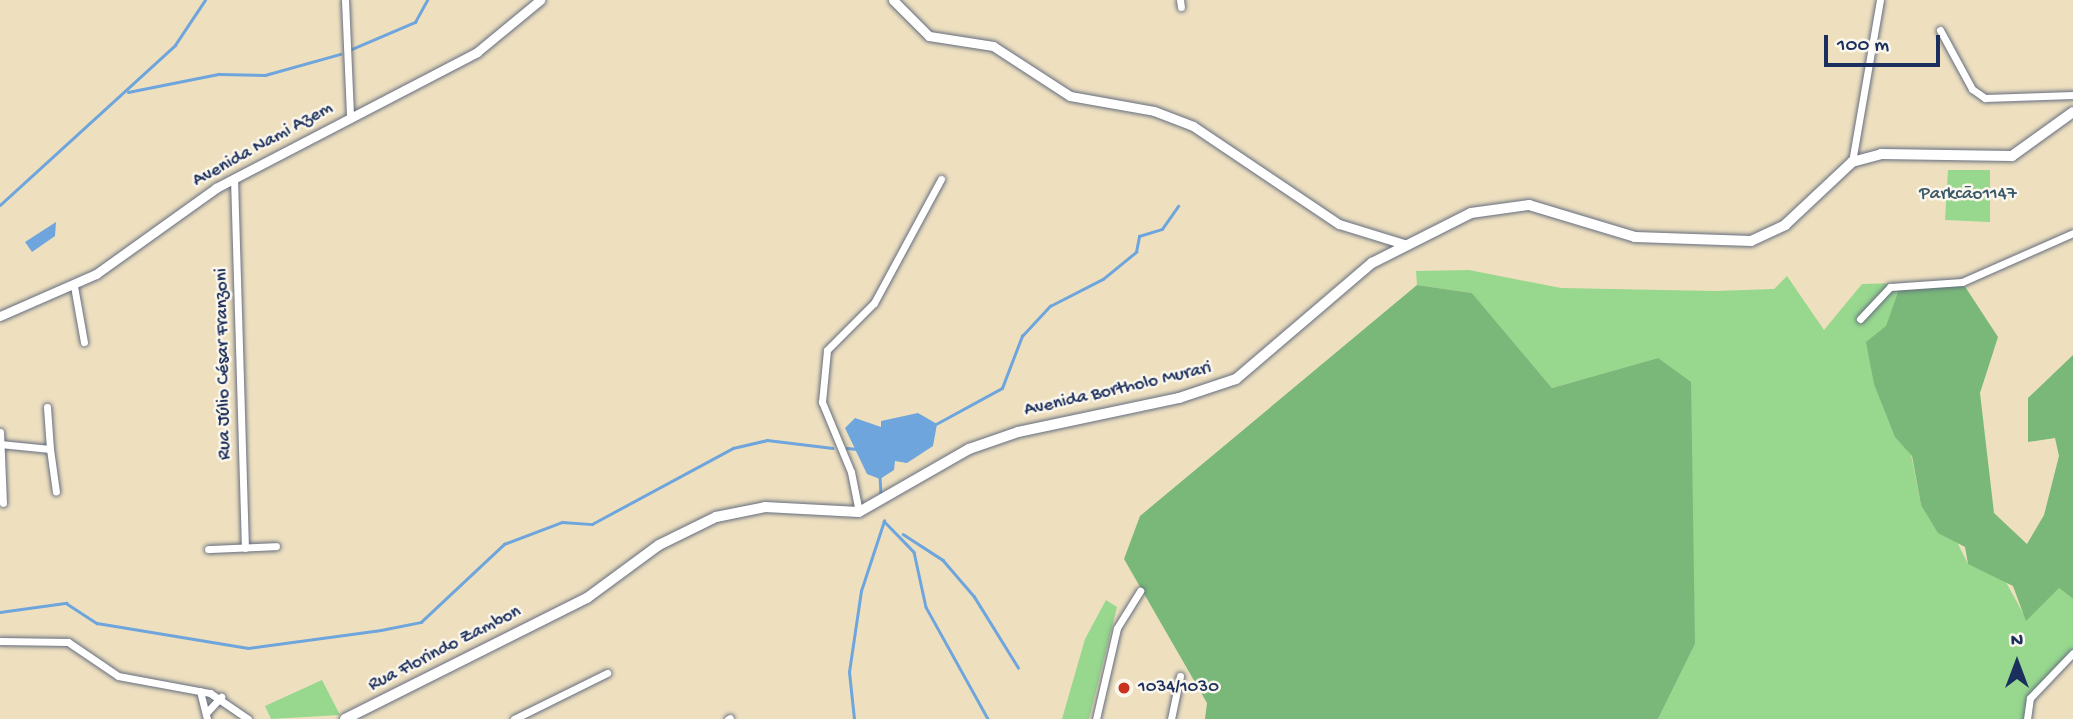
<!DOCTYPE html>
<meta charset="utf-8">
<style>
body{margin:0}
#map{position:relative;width:2073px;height:719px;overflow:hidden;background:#eee0bf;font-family:"Gochi Hand",sans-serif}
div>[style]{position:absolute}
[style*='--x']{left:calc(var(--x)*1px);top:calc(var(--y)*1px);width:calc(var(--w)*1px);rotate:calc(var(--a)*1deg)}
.green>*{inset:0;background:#97d78e}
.forest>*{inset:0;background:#79b879}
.water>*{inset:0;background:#6ea5dc}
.stream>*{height:2.5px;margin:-1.25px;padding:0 1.25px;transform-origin:1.25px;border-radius:1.25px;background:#6ea5dc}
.roads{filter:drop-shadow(0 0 2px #656d80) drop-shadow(0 0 2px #656d80)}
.minor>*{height:7px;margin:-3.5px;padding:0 3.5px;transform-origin:3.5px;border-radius:3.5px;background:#fff}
.tertiary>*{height:9px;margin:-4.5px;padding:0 4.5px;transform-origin:4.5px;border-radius:4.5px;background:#fff}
.secondary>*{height:10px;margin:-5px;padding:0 5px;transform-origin:5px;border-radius:5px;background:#fff}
.dots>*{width:19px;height:19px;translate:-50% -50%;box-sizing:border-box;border:4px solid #fbf7ec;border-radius:50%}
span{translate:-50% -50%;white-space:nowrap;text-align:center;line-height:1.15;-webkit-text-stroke:5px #fbf7ec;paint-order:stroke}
.street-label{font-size:19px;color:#1b2f5e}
.park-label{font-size:19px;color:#3a596a}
.poi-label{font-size:19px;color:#1b2f5e}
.left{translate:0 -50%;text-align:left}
.north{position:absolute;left:1982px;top:628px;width:70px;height:70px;-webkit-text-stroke:5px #fbf7ec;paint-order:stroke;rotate:0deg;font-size:19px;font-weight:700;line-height:28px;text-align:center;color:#1b2f5e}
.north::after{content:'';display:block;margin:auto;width:24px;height:32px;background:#1b2f5e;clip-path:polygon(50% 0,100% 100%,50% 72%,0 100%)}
.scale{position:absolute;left:1824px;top:35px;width:116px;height:32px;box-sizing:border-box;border:4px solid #1b2f5e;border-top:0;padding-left:9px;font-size:21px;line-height:24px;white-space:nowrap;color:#1b2f5e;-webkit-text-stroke:5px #fbf7ec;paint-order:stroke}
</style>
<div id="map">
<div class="green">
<div style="clip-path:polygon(1948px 170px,1990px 170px,1990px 222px,1945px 220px)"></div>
<div style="clip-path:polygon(1469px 270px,1561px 288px,1715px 291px,1774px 289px,1787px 276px,1824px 330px,1862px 284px,1901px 283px,1886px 327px,1921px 505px,1954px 536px,1968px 564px,2002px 575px,2023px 613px,2059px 588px,2073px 599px,2073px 653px,2035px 692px,2026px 719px,1658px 719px,1695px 644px,1658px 358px,1552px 388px,1472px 293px,1417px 285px,1416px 271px)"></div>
<div style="clip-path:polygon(1106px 600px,1117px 607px,1089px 719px,1062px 719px,1085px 639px)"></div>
<div style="clip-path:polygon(322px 680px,340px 715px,271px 719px,265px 706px)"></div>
</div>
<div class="forest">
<div style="clip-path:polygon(1962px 282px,1998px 337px,1980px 393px,1994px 513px,2027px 544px,2044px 515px,2059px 456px,2055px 438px,2028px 442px,2028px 398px,2073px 355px,2073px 599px,2059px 588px,2026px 621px,2013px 586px,1968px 564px,1965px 547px,1938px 533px,1921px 505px,1912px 456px,1895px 437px,1874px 384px,1866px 342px,1886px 326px,1901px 283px)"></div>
<div style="clip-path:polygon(1417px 285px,1472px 293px,1552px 388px,1658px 358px,1691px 382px,1695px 644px,1658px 719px,1205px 719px,1207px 703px,1124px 559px,1140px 516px)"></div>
</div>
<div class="water">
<div style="clip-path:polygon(56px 222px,55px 236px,32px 252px,25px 242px)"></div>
<div style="clip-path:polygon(918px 413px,937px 424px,933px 446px,907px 463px,895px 461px,894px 470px,880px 479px,867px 474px,845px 428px,855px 418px,881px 427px,881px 421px)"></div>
</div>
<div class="stream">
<div style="--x:352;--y:49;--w:69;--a:-23.2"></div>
<div style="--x:415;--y:22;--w:25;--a:-61"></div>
<div style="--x:128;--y:92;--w:93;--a:-11.2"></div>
<div style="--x:219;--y:74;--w:46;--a:1.2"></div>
<div style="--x:265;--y:75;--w:78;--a:-15.6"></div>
<div style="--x:0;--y:205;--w:237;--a:-42.4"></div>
<div style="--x:175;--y:45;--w:54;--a:-56.3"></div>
<div style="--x:936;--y:424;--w:75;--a:-28.6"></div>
<div style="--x:1002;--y:388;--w:56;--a:-69"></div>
<div style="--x:1022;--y:336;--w:41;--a:-47"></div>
<div style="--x:1050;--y:306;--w:59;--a:-27"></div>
<div style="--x:1103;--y:279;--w:43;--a:-39.3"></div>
<div style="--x:1136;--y:252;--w:16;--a:-79"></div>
<div style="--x:1139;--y:236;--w:24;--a:-17"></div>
<div style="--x:1162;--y:229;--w:28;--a:-55"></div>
<div style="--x:847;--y:448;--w:10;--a:6"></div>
<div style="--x:880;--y:476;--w:21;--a:87"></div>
<div style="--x:903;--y:534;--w:48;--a:33"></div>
<div style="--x:943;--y:560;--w:48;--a:49.3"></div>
<div style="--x:974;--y:596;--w:84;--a:58.2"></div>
<div style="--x:0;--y:612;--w:67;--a:-7.8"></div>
<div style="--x:66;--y:603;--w:37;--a:33"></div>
<div style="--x:97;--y:623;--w:153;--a:9.4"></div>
<div style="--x:248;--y:648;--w:134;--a:-7.7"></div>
<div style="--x:381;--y:630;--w:41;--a:-11.3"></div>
<div style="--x:421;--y:622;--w:114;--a:-43.2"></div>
<div style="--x:504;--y:544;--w:62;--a:-20.8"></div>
<div style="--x:562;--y:522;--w:30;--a:4"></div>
<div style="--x:592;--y:524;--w:160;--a:-28.3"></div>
<div style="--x:733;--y:448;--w:35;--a:-13"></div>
<div style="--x:767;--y:440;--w:66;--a:6.9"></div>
<div style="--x:854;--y:719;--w:47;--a:-96.1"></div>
<div style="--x:849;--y:672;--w:82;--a:-81.6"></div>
<div style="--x:861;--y:591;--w:74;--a:-71.8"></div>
<div style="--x:884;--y:521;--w:43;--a:45.9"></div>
<div style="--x:914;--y:552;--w:56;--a:77.7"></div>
<div style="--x:926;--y:607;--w:128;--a:61"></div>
</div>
<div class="roads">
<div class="minor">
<div style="--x:345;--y:0;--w:116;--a:87.5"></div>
<div style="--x:1180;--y:0;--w:7;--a:82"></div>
<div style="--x:1940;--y:30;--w:67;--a:61.5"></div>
<div style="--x:1972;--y:89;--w:16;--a:35"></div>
<div style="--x:1985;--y:98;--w:88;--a:-2"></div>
<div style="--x:1852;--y:162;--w:164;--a:-80.2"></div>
<div style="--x:234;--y:178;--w:370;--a:88.3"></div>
<div style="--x:74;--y:286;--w:57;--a:79.9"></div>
<div style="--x:1860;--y:319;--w:44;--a:-46.8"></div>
<div style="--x:1890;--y:287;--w:72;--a:-4"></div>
<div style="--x:1962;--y:282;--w:121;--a:-23.8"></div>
<div style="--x:0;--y:432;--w:71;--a:87.6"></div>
<div style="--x:0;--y:444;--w:50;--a:5.7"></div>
<div style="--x:50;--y:449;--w:42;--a:-94.1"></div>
<div style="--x:50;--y:449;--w:43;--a:82.1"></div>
<div style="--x:859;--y:512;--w:41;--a:-101.3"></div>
<div style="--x:851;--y:472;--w:76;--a:-112.5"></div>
<div style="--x:822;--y:402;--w:52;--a:-84.5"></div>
<div style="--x:827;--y:350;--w:66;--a:-45"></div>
<div style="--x:874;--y:303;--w:141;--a:-61.6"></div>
<div style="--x:208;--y:549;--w:68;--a:-2.5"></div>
<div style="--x:0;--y:641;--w:68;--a:0.8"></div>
<div style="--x:68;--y:642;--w:60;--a:34.2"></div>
<div style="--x:118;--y:676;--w:94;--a:10.5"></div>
<div style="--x:210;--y:693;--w:46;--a:34.4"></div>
<div style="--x:200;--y:691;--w:29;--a:76"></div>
<div style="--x:207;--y:712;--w:21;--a:-47"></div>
<div style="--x:514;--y:719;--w:104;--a:-26.3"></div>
<div style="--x:728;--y:719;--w:2;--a:-27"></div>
<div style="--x:1096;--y:719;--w:93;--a:-77"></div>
<div style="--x:1117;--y:628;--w:44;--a:-58.1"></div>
<div style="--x:1171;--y:719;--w:44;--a:-78.2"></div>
<div style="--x:2027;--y:719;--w:21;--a:-82"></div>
<div style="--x:2030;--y:698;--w:62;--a:-46.3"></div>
</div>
<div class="tertiary">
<div style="--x:893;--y:0;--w:51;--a:45"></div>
<div style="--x:929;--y:36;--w:65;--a:8.9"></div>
<div style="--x:993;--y:46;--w:92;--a:33"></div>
<div style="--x:1070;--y:96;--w:85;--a:10.1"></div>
<div style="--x:1154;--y:111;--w:42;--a:21"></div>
<div style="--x:1193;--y:126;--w:176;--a:33.9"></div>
<div style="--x:1339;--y:224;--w:68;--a:17.1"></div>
<div style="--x:0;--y:316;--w:105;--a:-23.6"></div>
<div style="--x:96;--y:274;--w:148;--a:-35.6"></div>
<div style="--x:216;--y:188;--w:294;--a:-27.5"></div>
<div style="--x:477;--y:52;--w:82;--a:-39.5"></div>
</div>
<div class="secondary">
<div style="--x:345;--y:719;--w:271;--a:-26.6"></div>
<div style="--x:587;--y:598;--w:89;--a:-36.4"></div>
<div style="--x:659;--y:545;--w:64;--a:-26.2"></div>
<div style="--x:716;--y:517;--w:50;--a:-11.5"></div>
<div style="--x:765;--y:507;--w:94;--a:3"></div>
<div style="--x:859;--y:512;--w:127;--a:-29.8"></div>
<div style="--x:969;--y:449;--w:52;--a:-19.1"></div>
<div style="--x:1018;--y:432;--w:165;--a:-11.9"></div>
<div style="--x:1179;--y:398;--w:60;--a:-18.4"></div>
<div style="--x:1236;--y:379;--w:179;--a:-40.5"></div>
<div style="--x:1372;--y:263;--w:111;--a:-26.8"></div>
<div style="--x:1471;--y:213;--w:59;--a:-7.9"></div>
<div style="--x:1529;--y:205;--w:111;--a:16.8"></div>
<div style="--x:1635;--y:237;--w:116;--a:2"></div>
<div style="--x:1751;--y:241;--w:38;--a:-25"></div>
<div style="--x:1785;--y:225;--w:92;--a:-43.2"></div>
<div style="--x:1852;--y:162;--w:30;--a:-15"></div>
<div style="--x:1881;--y:154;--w:131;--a:0.9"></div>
<div style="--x:2012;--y:156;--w:75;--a:-35.8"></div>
</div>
</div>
<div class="dots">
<div style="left:1124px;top:688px;background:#c8321e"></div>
</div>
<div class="street-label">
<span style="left:263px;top:145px;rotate:-29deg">Avenida Nami Azem</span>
<span style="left:224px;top:364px;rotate:-91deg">Rua Júlio César Franzoni</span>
<span style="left:1118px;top:390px;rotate:-13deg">Avenida Bortholo Murari</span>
<span style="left:445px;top:649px;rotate:-27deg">Rua Florindo Zambon</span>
</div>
<div class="park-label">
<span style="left:1968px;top:195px">Parkcão1147</span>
</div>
<div class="poi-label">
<span class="left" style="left:1138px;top:688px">1034/1030</span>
</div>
<div class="north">N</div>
<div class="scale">100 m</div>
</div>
